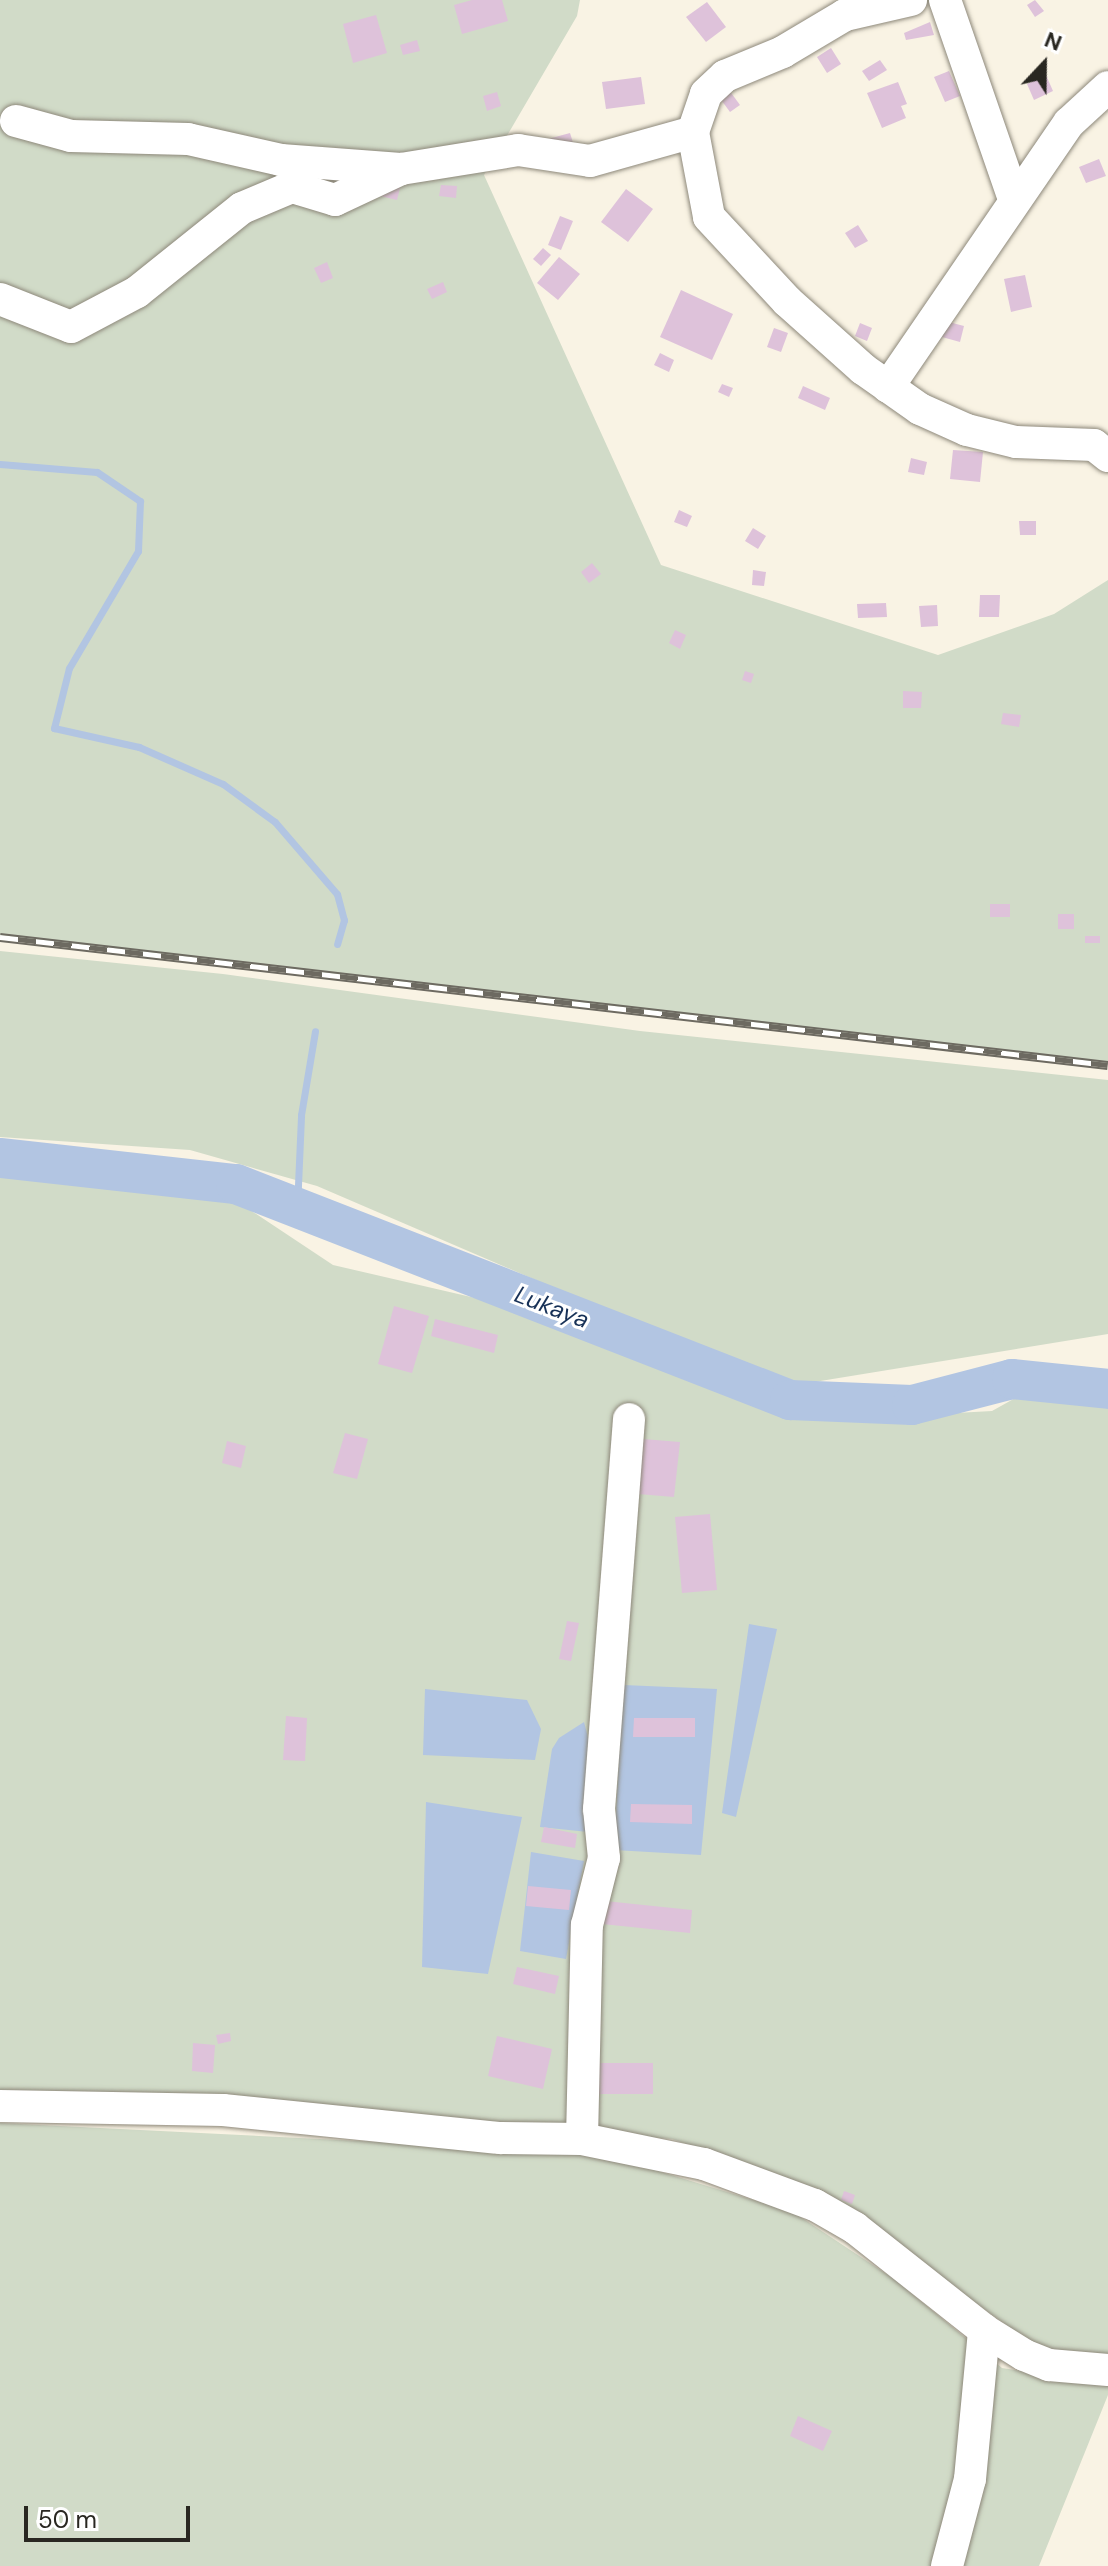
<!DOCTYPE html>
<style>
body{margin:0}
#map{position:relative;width:1108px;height:2566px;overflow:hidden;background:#f9f3e4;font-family:"DM Sans",sans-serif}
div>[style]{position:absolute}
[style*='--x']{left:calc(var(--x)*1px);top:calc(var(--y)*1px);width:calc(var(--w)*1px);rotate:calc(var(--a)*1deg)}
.green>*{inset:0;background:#d1dbc8}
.water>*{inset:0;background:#b2c5e2}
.stream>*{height:7px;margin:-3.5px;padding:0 3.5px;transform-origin:3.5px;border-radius:3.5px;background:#b2c5e2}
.river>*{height:40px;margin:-20px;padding:0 20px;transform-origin:20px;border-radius:20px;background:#b2c5e2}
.building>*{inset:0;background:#dec2da}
.roads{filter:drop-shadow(0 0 2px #8d887a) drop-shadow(0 0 2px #8d887a)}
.minor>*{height:32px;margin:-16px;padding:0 16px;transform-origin:16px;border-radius:16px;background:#fff}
.rail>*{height:9px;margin-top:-4.5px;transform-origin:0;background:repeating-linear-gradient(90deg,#fff 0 18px,#6d6a61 0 36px);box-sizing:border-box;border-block:2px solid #6d6a61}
span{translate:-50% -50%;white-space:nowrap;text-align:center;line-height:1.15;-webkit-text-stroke:6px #fff;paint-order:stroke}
.water-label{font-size:24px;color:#173157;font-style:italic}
.north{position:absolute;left:1004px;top:24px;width:80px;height:80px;-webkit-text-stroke:6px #fff;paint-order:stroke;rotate:22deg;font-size:22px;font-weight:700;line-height:32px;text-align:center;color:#292721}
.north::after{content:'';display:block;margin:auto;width:28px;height:36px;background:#292721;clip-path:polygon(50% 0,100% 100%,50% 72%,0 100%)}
.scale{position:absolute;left:24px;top:2506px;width:166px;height:36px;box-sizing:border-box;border:4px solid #292721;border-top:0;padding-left:10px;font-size:24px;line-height:28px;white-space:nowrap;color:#292721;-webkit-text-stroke:6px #fff;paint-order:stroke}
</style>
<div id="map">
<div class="green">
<div style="clip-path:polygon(0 0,580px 0,577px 16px,484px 175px,661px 565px,938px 655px,1054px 614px,1108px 580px,1108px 1065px,0 937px)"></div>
<div style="clip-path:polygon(0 951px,223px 974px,640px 1031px,1108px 1080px,1108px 1334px,802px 1384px,673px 1339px,317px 1186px,190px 1150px,0 1137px)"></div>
<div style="clip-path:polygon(0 1176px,232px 1198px,333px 1265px,484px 1300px,665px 1371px,847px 1419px,992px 1411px,1026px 1392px,1108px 1397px,1108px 2357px,1045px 2352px,869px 2228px,769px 2173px,672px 2139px,0 2094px)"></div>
<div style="clip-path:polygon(0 2123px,599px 2153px,793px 2212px,894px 2279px,1002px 2368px,1108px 2385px,1108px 2395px,1039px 2566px,0 2566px)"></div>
</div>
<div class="water">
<div style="clip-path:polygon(749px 1624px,777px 1629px,736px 1817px,722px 1813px)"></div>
<div style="clip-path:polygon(623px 1685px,717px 1689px,701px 1855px,614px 1850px)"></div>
<div style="clip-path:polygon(425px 1689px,527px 1700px,541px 1729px,535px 1760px,423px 1755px)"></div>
<div style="clip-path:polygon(584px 1722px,589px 1741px,588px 1832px,540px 1827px,552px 1749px,559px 1738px)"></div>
<div style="clip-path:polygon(426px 1802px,522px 1817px,488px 1974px,422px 1967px)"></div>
<div style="clip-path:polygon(531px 1852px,584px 1861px,566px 1959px,520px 1951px)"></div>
</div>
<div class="stream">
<div style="--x:0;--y:464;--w:97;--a:4.7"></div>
<div style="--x:97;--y:472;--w:52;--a:34"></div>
<div style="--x:140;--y:501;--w:50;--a:92.3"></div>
<div style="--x:138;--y:551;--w:136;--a:120.5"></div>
<div style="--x:69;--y:668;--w:62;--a:104"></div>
<div style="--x:54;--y:728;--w:87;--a:12.6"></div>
<div style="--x:139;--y:747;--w:92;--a:23.8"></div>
<div style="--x:223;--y:784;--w:64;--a:36.2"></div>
<div style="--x:275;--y:822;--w:95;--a:49.3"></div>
<div style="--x:337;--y:894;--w:27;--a:75"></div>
<div style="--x:344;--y:920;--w:25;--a:106"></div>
<div style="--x:297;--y:1208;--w:93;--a:-87.5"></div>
<div style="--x:301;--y:1115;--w:85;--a:-80.5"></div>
</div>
<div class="river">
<div style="--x:0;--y:1158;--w:237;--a:6.3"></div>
<div style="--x:236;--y:1184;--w:595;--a:21.3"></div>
<div style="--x:790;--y:1400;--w:122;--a:2.3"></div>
<div style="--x:912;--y:1405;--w:103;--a:-14.6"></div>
<div style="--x:1012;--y:1379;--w:97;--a:5.9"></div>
</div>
<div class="building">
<div style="clip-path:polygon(472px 0,502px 0,508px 21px,462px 34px,454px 5px)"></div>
<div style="clip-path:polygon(1035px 0,1044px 11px,1035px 17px,1027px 5px)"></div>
<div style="clip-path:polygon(707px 2px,726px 27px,706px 42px,686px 17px)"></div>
<div style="clip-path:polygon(376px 15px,387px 53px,353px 63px,343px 24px)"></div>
<div style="clip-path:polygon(930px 22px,934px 35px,906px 40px,904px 33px)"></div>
<div style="clip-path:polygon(417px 40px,420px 51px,403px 55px,400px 45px)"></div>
<div style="clip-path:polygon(831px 48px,841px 64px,827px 73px,817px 57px)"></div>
<div style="clip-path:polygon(880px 60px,887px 70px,869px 81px,862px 71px)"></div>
<div style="clip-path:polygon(949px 71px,960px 96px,945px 102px,934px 77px)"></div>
<div style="clip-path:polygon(1046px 75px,1053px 91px,1034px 100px,1027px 84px)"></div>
<div style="clip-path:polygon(641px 77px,645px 104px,606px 109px,602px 82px)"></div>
<div style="clip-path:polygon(898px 82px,907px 104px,901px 106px,906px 118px,882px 128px,867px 93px)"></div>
<div style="clip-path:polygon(729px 90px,740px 105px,730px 112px,719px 97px)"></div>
<div style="clip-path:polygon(497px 92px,501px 106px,487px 111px,483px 96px)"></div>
<div style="clip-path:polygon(570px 133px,574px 146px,548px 139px)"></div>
<div style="clip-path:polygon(1099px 159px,1106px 176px,1086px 183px,1079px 167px)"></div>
<div style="clip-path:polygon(385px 179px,401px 184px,397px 200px,380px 196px)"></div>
<div style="clip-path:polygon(441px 185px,457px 186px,456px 198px,439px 196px)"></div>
<div style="clip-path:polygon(626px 189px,653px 209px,628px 242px,601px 222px)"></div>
<div style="clip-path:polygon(560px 216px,573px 221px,561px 250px,548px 245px)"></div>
<div style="clip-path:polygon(858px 225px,868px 241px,855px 248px,845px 233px)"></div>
<div style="clip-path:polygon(543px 248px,551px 255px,541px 266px,533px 259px)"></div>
<div style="clip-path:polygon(559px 257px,580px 274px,558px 300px,537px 283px)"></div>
<div style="clip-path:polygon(327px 262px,333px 278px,321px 283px,314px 268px)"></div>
<div style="clip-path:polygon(1025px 275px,1032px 307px,1011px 312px,1004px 279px)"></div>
<div style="clip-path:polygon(443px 282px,447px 292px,432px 299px,427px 289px)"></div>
<div style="clip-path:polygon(681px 290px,733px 314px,712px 360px,660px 337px)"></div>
<div style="clip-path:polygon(945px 321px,964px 326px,960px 342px,942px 337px)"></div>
<div style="clip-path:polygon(860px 323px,872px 328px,867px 341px,855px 336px)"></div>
<div style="clip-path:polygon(774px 328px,788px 333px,781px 352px,767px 347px)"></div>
<div style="clip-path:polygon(660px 353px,674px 360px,669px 372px,654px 365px)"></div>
<div style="clip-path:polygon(722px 384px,733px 388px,729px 397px,718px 392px)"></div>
<div style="clip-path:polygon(803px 386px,830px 398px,825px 410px,798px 398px)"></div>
<div style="clip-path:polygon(953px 450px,983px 452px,980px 482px,950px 479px)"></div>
<div style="clip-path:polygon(911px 458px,927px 462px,924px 475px,908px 472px)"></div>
<div style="clip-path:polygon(679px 510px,692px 516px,687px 527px,674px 522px)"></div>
<div style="clip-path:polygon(1019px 521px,1036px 521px,1036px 535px,1020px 535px)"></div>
<div style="clip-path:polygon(753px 528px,766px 536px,758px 549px,745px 541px)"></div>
<div style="clip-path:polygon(592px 563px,601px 574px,589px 583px,581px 572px)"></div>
<div style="clip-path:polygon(753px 570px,766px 572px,764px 586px,752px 585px)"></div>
<div style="clip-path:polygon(980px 595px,1000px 595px,999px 617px,979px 617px)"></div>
<div style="clip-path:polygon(886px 603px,887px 617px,858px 618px,857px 604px)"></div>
<div style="clip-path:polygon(937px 605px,938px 626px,921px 627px,919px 606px)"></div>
<div style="clip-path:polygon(675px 630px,686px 635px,680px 649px,669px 643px)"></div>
<div style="clip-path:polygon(745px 671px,754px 674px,751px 683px,742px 680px)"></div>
<div style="clip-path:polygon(903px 691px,922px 692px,921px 708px,903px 708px)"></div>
<div style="clip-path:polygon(1003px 713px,1021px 715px,1019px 727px,1001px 724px)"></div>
<div style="clip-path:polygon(990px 904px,1010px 904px,1010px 917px,990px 917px)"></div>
<div style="clip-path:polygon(1058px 914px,1074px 914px,1074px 929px,1058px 929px)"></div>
<div style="clip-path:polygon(1085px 936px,1100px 936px,1100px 943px,1085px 943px)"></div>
<div style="clip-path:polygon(394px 1306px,429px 1316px,412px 1373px,378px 1364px)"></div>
<div style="clip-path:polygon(435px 1319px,498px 1335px,494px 1353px,431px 1336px)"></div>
<div style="clip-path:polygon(345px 1433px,368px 1439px,357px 1479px,333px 1473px)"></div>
<div style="clip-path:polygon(643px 1439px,680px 1442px,674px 1497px,638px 1494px)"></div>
<div style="clip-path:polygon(227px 1441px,246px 1446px,241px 1468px,222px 1463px)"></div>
<div style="clip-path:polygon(710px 1514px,717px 1590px,682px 1593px,675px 1517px)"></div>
<div style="clip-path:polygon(567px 1621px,579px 1623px,571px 1661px,559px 1659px)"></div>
<div style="clip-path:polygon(286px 1716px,307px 1718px,305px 1761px,283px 1760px)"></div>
<div style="clip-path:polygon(634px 1718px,695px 1718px,695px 1737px,633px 1737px)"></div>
<div style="clip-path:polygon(631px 1804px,692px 1805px,692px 1824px,630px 1822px)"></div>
<div style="clip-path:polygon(544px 1827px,577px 1834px,575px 1848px,541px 1842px)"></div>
<div style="clip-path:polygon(528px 1886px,571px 1890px,569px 1910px,526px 1906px)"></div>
<div style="clip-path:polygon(605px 1901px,692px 1910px,690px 1933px,602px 1924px)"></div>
<div style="clip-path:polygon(517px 1967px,559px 1976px,555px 1994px,513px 1984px)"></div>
<div style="clip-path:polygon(230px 2033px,231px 2041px,218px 2044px,216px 2035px)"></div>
<div style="clip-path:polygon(497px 2036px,552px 2049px,543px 2089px,488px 2076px)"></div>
<div style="clip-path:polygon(193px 2043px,215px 2045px,213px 2073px,192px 2071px)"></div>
<div style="clip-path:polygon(599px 2063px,653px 2063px,653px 2094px,599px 2094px)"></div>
<div style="clip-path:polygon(844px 2191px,855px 2195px,852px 2204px,841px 2200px)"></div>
<div style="clip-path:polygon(798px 2416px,832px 2431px,823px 2451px,790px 2436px)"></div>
</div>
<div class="roads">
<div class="minor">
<div style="--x:911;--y:0;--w:68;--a:167.2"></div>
<div style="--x:845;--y:15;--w:72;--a:149.2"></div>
<div style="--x:783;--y:52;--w:63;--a:157.5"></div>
<div style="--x:725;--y:76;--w:26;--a:137"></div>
<div style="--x:706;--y:94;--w:40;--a:108.9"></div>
<div style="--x:693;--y:132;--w:86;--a:79.3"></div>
<div style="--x:709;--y:217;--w:115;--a:47.1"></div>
<div style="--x:787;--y:301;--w:102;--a:41.8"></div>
<div style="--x:863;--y:369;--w:70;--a:35.1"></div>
<div style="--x:920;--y:409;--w:51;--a:24.1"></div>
<div style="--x:967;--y:430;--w:50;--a:13.8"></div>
<div style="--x:1016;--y:442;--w:78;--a:2.2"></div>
<div style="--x:1094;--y:445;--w:18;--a:38"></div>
<div style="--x:945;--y:0;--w:211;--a:70.9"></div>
<div style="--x:16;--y:121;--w:57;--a:15.3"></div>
<div style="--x:71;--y:136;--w:117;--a:1.5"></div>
<div style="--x:188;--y:139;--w:95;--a:12.7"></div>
<div style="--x:281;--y:160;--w:120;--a:4.3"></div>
<div style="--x:401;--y:169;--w:119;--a:-9.2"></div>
<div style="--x:518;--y:150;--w:73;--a:8.7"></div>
<div style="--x:590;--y:161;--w:107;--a:-15.7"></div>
<div style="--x:0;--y:299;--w:76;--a:21.5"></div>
<div style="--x:71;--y:327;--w:75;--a:-27.9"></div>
<div style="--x:137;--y:292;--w:134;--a:-38.7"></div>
<div style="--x:242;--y:208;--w:54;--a:-22.8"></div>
<div style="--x:292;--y:187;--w:45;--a:16.8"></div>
<div style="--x:335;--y:200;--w:73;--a:-25.2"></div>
<div style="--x:888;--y:387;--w:320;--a:-55.6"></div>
<div style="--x:1069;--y:123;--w:53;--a:-42.7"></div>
<div style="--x:0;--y:2106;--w:223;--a:1"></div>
<div style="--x:223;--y:2110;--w:279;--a:5.8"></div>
<div style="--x:501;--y:2138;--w:81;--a:0.7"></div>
<div style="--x:582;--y:2139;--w:125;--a:11.6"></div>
<div style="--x:704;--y:2164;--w:118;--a:20.3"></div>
<div style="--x:815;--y:2205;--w:46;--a:29.9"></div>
<div style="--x:855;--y:2228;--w:164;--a:38.3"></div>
<div style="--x:984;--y:2330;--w:47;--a:32"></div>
<div style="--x:1024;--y:2355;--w:27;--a:22"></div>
<div style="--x:1049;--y:2365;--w:59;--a:4.8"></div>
<div style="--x:582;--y:2139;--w:214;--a:-88.7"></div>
<div style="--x:587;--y:1925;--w:69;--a:-75.8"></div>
<div style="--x:604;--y:1858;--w:49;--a:-95.8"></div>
<div style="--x:599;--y:1809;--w:391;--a:-85.6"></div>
<div style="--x:947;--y:2566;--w:90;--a:-75.2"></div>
<div style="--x:970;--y:2479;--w:150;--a:-84.6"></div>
</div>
</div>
<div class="rail">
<div style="--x:0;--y:937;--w:1115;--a:6.59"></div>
</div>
<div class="water-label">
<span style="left:552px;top:1307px;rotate:21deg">Lukaya</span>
</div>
<div class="north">N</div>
<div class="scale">50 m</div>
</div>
